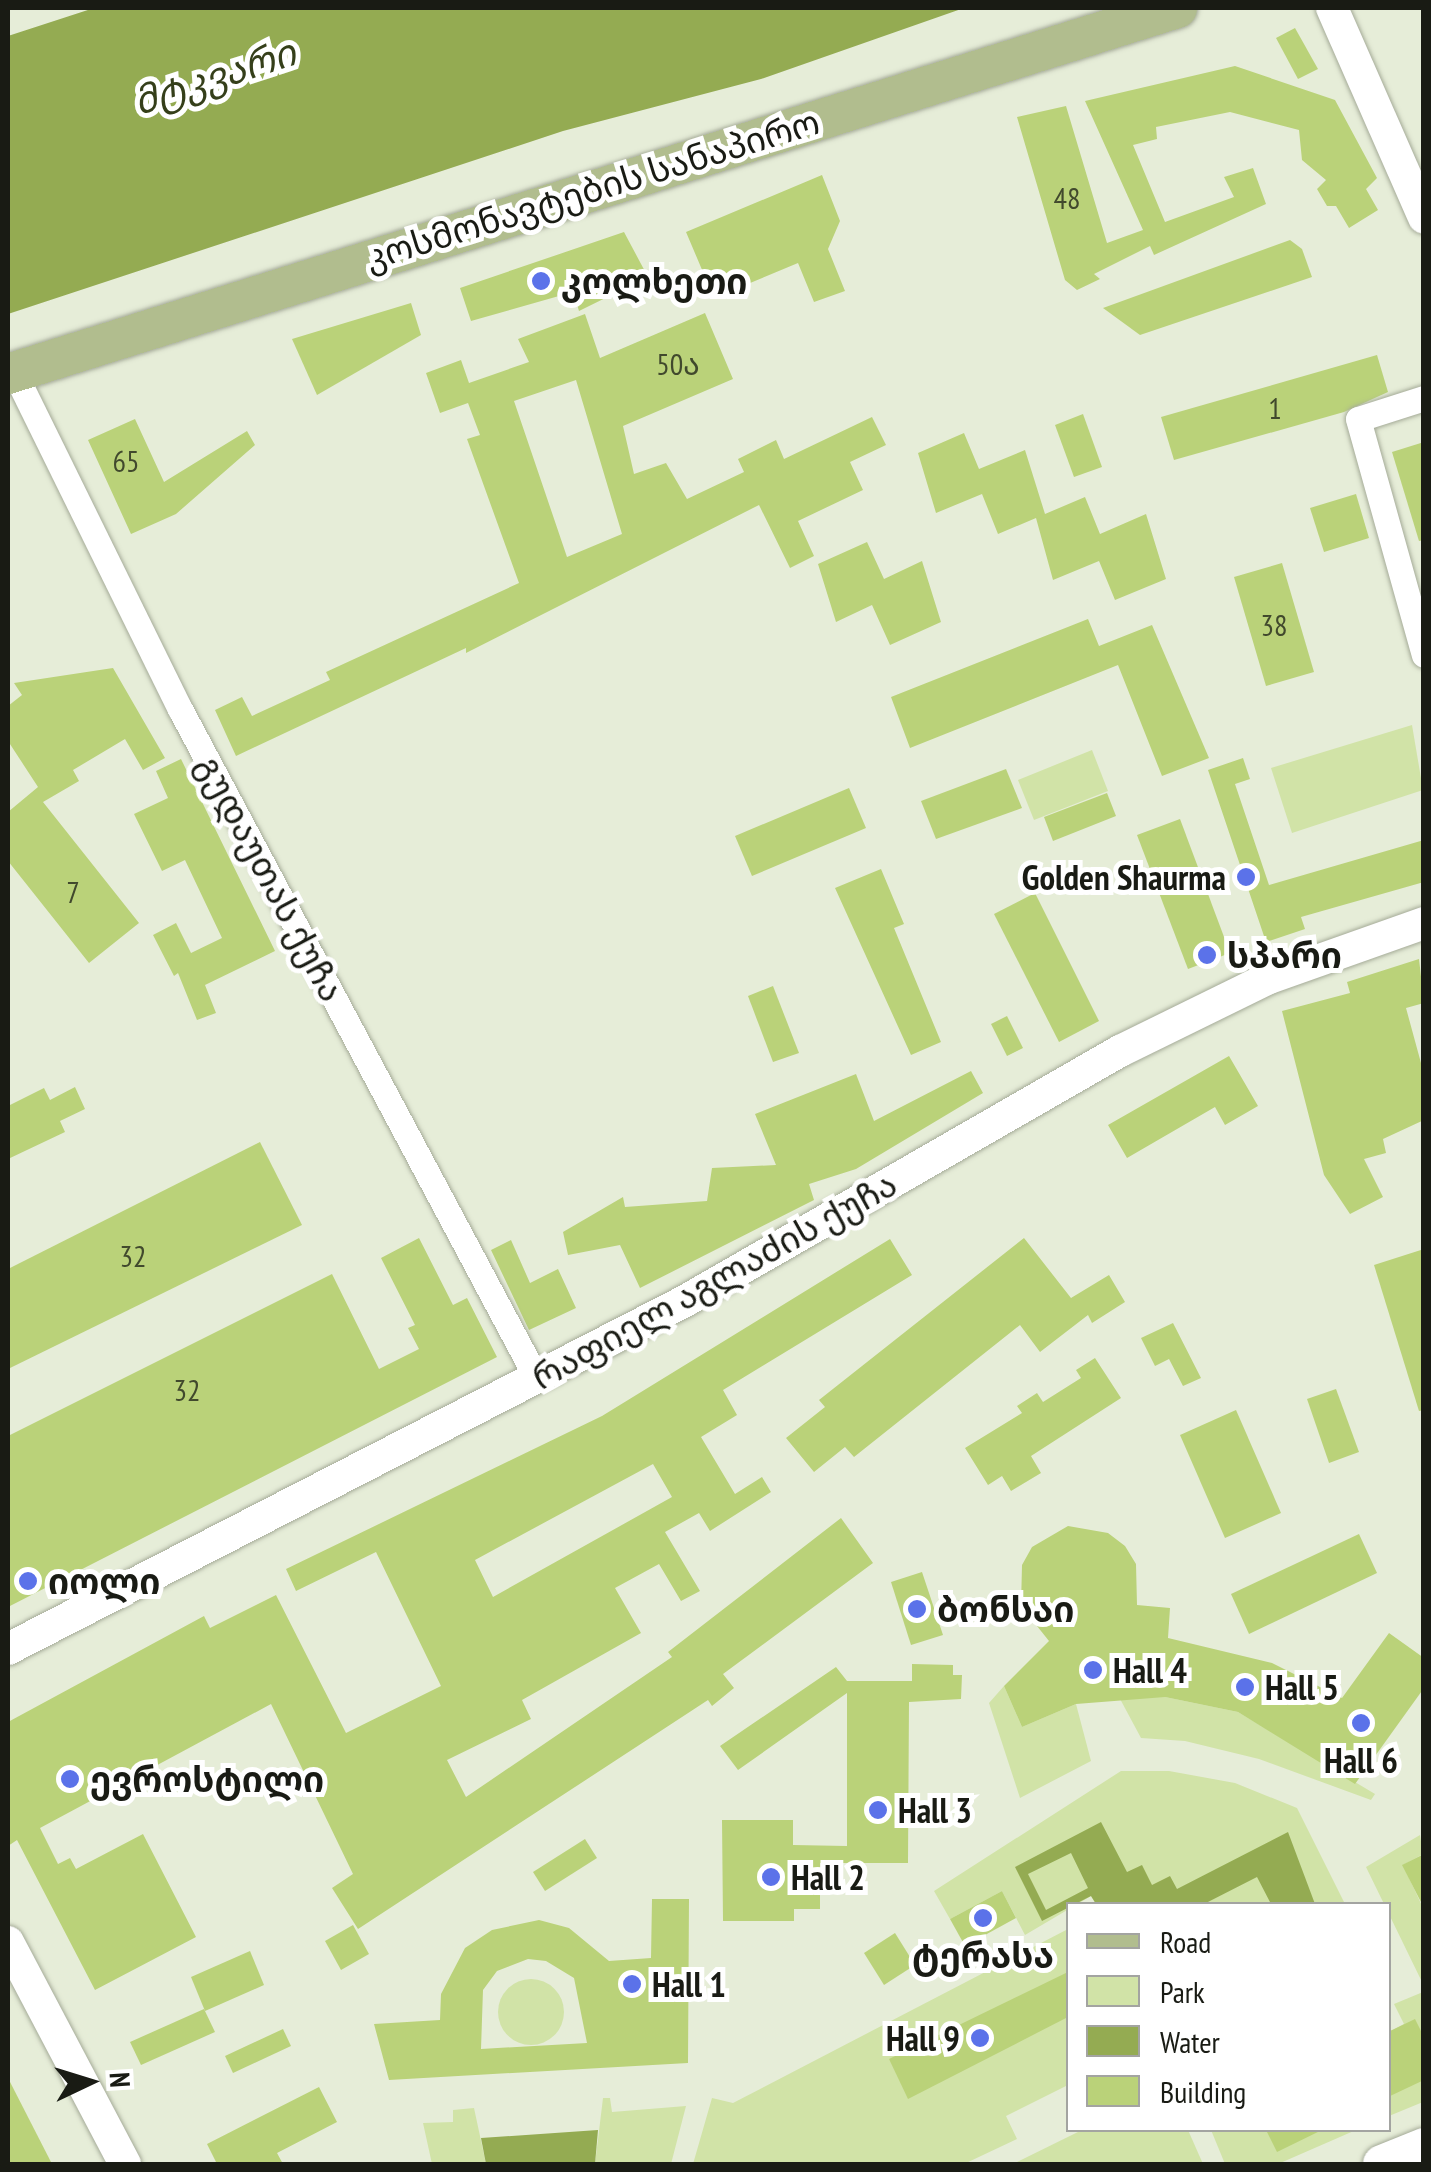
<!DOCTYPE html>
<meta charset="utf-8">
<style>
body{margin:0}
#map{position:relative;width:1431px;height:2172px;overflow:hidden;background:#e6edd8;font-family:"PT Sans Narrow","Noto Sans Georgian",sans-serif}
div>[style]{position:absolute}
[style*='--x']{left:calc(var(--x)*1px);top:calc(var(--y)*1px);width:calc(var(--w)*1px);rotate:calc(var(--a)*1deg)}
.green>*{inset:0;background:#d1e3a7}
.round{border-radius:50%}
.water>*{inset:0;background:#94ab52}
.building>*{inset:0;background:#bad279}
.roads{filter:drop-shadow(0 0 2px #a5ab98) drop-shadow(0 0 2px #a5ab98)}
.minor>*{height:25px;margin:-12.5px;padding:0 12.5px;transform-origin:12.5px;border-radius:12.5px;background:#fff}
.tertiary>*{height:32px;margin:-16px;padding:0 16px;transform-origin:16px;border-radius:16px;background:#fff}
.secondary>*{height:38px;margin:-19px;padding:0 19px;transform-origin:19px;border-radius:19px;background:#fff}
.primary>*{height:40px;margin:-20px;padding:0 20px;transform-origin:20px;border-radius:20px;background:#b1bd8e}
.dots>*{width:28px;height:28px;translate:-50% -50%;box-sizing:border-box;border:5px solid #fff;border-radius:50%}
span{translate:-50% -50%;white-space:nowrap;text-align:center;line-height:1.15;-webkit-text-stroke:10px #fff;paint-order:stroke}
.number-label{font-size:30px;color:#41492d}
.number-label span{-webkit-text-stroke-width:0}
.street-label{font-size:35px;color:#191b14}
.poi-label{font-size:35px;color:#191b14;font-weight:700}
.left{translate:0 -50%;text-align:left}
.right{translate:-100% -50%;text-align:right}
.water-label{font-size:38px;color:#353f1a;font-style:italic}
.frame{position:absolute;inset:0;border:10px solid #191b14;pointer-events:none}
.legend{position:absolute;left:1066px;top:1902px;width:325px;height:230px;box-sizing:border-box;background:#fff;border:2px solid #a3a4a1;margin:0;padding:12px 18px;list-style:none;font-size:30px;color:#191b14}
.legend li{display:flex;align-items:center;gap:20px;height:50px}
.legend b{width:50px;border:2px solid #a3a4a1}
.north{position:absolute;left:40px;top:2032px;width:100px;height:100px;-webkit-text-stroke:8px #fff;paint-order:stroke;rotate:86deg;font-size:28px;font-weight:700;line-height:40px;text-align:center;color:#191b14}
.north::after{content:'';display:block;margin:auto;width:35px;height:45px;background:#191b14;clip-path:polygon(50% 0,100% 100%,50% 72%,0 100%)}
</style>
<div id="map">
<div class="green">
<div style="clip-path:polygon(1412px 725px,1423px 790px,1292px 833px,1271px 768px)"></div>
<div style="clip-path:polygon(1092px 750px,1108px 791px,1034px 820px,1018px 780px)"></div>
<div style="clip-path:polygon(1004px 1686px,1022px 1727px,1076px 1704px,1091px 1761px,1020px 1798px,989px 1703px)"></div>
<div style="clip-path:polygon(1119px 1697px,1165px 1697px,1238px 1712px,1375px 1794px,1371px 1800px,1259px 1759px,1185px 1741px,1141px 1738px)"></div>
<div style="clip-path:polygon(1121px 1771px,1169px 1771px,1235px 1783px,1297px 1808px,1345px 1904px,1096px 1904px,1091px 1896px,1025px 1935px,1002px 1891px,950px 1919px,934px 1891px)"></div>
<div style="clip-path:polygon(1420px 1835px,1423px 1854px,1403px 1865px,1423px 1908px,1423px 1984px,1366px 1867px)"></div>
<div style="clip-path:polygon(1068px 1929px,1068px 2085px,1006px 2116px,1017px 2139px,964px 2164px,693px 2164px,712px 2098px,733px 2103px)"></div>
<div class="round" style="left:498px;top:1979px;width:66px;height:66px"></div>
<div style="clip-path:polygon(1423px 1992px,1423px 2102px,1389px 2116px,1389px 2032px,1404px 2024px,1394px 2004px)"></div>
<div style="clip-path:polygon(603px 2098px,610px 2098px,612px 2112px,686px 2106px,671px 2164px,595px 2164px)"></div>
<div style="clip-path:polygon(474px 2108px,486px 2164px,432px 2164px,423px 2123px,453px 2122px,453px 2110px)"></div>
<div style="clip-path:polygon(1082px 2130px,1188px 2130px,1203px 2164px,1013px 2164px)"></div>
<div style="clip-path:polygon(1211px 2130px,1356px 2130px,1278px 2164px,1225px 2164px)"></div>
</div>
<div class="water">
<div style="clip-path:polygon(94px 8px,964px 8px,761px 79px,563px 131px,8px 314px,8px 36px)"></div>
<div style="clip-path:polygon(evenodd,1101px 1822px,1127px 1872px,1142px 1865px,1152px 1885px,1170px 1876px,1177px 1889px,1288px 1832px,1315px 1904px,1271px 1904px,1257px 1877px,1204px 1904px,1096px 1904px,1091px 1896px,1042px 1921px,1015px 1867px,1101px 1822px,1071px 1853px,1088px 1888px,1046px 1910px,1028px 1874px,1071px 1853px)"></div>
<div style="clip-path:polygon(598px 2130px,595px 2164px,486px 2164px,481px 2138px)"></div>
</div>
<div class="building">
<div style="clip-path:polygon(1295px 28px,1318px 69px,1298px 79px,1276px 38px)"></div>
<div style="clip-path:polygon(1235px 66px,1335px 100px,1377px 178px,1366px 189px,1378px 210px,1349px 228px,1336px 206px,1327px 206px,1317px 189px,1326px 180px,1302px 160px,1299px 130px,1230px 112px,1156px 127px,1157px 139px,1133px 145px,1165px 222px,1234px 197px,1224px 177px,1253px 168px,1266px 204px,1154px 255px,1150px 246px,1094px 274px,1100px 279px,1077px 290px,1065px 280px,1017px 117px,1066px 106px,1107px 243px,1143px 230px,1085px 101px)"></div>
<div style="clip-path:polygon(822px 175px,840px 221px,828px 249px,845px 291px,814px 302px,798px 263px,714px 298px,686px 232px)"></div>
<div style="clip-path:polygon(624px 232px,648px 277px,579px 311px,573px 292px,471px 321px,460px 288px)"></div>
<div style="clip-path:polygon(1290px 240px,1302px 249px,1312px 277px,1140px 335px,1103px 308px)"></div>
<div style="clip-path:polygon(411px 303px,421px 335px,317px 395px,292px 339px)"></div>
<div style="clip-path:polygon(evenodd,705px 313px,733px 379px,623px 426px,634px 474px,666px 463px,687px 499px,744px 472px,738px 459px,776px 440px,784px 459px,872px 417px,886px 445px,850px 462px,863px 490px,798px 521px,814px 556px,790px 568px,759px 505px,466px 653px,466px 648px,236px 756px,215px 710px,242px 697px,252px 716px,330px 680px,326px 672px,519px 583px,467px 439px,480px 435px,468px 403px,440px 413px,426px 373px,461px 360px,469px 383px,529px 362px,518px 339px,585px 314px,600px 358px,705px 313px,576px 380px,622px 534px,567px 557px,514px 401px,576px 380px)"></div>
<div style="clip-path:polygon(1377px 355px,1388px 392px,1344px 412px,1174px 460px,1161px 417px)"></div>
<div style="clip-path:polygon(1083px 414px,1102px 467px,1074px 477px,1055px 425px)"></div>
<div style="clip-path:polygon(135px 419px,164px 482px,247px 431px,255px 445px,176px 514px,131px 534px,88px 440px)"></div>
<div style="clip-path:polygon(964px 433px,979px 469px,1025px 450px,1045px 514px,1085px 497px,1100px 534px,1146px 514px,1166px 579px,1115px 600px,1099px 561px,1053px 580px,1036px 518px,998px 534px,982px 494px,936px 513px,918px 453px)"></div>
<div style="clip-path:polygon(1424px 442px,1424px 540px,1419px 541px,1392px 452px)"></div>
<div style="clip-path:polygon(1356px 494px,1369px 538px,1324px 552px,1310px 508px)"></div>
<div style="clip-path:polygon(867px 542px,884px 579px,922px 561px,941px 622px,890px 645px,872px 605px,836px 622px,818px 564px)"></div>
<div style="clip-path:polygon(1282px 563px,1314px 672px,1266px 686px,1234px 577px)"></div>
<div style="clip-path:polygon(1088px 619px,1099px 646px,1152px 625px,1209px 758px,1162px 776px,1118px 665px,910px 748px,891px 697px)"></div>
<div style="clip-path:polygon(113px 668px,165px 758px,143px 770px,125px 739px,73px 770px,79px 781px,43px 802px,139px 923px,89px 963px,8px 861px,8px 812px,38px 787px,8px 741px,8px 706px,22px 695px,14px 683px)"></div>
<div style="clip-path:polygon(1243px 758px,1250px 779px,1235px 784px,1269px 885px,1424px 840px,1424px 882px,1301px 917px,1305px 929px,1266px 942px,1208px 770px)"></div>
<div style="clip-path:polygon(181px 759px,275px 951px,205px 985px,216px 1013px,197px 1020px,178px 973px,174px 976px,153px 935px,176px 923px,191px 953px,222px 938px,185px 860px,162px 871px,134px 814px,168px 798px,156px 771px)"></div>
<div style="clip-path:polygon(1006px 769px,1022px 808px,936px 839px,921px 801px)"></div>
<div style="clip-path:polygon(849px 788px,866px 828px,752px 876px,735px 836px)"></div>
<div style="clip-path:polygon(1107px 793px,1116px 816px,1053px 841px,1044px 817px)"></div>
<div style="clip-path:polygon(1180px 819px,1230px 953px,1188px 969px,1137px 835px)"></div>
<div style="clip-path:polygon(881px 869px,904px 924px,894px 928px,941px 1042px,911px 1055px,835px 888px)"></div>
<div style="clip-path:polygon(1035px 893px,1099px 1021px,1059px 1042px,994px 914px)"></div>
<div style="clip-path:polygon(1419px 959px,1424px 1003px,1406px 1008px,1424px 1074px,1424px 1120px,1383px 1139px,1386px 1153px,1364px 1159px,1383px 1197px,1350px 1214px,1324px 1175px,1282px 1011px,1350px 993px,1347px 982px)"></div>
<div style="clip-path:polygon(773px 986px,799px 1053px,773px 1062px,748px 996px)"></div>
<div style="clip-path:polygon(1007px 1016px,1023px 1048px,1007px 1056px,991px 1024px)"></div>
<div style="clip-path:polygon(1229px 1056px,1258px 1106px,1225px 1125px,1215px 1107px,1127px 1158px,1108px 1125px)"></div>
<div style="clip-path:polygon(971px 1071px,983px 1093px,856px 1169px,809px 1184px,814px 1200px,640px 1288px,620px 1245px,568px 1255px,563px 1232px,623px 1197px,625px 1207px,707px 1201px,712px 1168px,776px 1165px,755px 1114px,856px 1074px,874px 1121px)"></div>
<div style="clip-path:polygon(75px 1087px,85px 1109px,60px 1121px,65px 1132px,8px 1159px,8px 1106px,44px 1088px,50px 1100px)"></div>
<div style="clip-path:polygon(260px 1142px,302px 1225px,8px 1369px,8px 1269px)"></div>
<div style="clip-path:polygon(419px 1238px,453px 1305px,467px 1298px,497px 1357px,8px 1607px,8px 1436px,332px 1274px,379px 1369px,419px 1349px,408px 1328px,415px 1325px,381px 1258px)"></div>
<div style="clip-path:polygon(1024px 1238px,1071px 1298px,1109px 1275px,1125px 1302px,1092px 1323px,1088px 1315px,1040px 1352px,1020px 1325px,854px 1457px,845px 1447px,814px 1472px,786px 1438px,825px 1407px,819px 1400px)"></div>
<div style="clip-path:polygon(evenodd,890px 1239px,912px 1275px,723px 1390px,737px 1415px,701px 1437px,735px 1494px,762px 1477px,771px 1492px,710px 1531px,699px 1513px,665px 1532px,700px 1591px,681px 1601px,659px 1564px,615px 1588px,641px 1633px,522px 1700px,531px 1719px,447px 1760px,466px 1797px,672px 1657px,668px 1652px,841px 1518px,873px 1563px,723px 1674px,734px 1688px,712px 1706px,708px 1700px,358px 1929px,332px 1888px,353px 1874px,271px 1704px,40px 1828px,58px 1864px,70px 1858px,76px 1869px,143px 1834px,196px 1937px,95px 1990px,17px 1840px,8px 1846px,8px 1722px,204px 1616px,210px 1628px,276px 1595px,346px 1733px,441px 1686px,376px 1552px,296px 1591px,286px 1569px,602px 1416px,890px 1239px,653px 1464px,672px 1497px,493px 1597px,475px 1560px,653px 1464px)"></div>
<div style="clip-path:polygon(511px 1240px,530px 1283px,558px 1269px,576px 1308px,529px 1330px,491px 1250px)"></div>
<div style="clip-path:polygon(1424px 1249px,1424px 1410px,1419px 1411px,1374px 1265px)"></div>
<div style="clip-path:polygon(1173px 1323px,1201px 1378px,1183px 1386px,1169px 1359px,1155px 1366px,1141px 1338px)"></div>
<div style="clip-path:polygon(1095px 1358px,1121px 1398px,1031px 1456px,1041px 1473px,1011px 1491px,1002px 1476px,988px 1485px,965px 1448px,1022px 1413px,1017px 1406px,1037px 1393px,1043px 1402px,1081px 1378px,1076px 1370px)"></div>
<div style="clip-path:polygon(1336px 1389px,1359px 1452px,1329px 1463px,1307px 1399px)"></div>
<div style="clip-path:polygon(1236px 1410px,1281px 1513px,1225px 1538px,1180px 1435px)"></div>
<div style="clip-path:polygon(1068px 1526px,1108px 1533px,1125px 1546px,1136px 1564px,1137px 1605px,1170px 1608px,1168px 1638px,1272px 1663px,1342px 1698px,1389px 1633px,1424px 1658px,1424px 1688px,1355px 1784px,1238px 1712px,1165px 1697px,1076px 1704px,1022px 1727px,1004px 1686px,1049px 1641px,1021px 1606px,1022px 1565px,1032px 1547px)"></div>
<div style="clip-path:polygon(1359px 1534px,1377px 1573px,1249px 1634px,1231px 1594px)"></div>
<div style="clip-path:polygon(922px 1572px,943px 1635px,911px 1645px,891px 1582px)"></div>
<div style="clip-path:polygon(912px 1664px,953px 1665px,953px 1675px,962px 1675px,961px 1699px,909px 1702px,908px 1863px,820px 1863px,820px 1909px,794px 1909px,794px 1921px,723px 1921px,722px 1820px,793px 1820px,793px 1845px,847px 1846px,847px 1693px,738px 1770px,720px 1746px,836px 1667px,847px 1681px,912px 1681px)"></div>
<div style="clip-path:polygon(585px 1839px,597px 1858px,545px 1891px,533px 1872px)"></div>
<div style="clip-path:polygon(1424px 1854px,1424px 1908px,1402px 1865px)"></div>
<div style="clip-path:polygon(1002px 1891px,1016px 1918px,965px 1946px,950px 1919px)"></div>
<div style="clip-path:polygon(evenodd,652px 1899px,689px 1899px,688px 2063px,389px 2080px,374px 2024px,440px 2020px,441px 1994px,465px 1948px,492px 1930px,539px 1920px,569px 1928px,609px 1961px,651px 1958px,652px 1899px,528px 1959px,546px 1961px,574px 1978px,587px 2043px,481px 2049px,483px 1990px,497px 1971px,528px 1959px)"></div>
<div style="clip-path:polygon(353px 1925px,369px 1954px,341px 1970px,325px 1941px)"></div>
<div style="clip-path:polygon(895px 1933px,915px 1965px,884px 1985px,864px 1953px)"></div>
<div style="clip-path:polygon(250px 1951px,264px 1985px,205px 2011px,191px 1977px)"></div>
<div style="clip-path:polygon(1068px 1972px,1068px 2017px,908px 2099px,889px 2059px)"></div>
<div style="clip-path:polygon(204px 2009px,215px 2032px,141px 2065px,130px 2042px)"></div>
<div style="clip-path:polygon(1415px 2019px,1424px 2037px,1424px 2080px,1388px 2097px,1388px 2032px)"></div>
<div style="clip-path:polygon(283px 2029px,291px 2046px,233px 2073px,225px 2056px)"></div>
<div style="clip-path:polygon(8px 2078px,52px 2164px,8px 2164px)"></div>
<div style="clip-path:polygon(319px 2087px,337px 2122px,277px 2153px,283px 2164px,217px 2164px,207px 2144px)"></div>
<div style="clip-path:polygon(1266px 2130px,1322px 2130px,1277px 2152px)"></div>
</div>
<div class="roads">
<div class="minor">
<div style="--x:14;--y:372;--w:376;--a:63.8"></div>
<div style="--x:180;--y:709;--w:759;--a:61.95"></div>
<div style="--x:1424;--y:398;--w:69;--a:162.3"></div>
<div style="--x:1358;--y:419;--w:245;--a:74.4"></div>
</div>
<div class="tertiary">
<div style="--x:1332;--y:8;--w:229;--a:66.3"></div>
<div style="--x:8;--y:1649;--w:761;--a:-27.2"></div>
<div style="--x:685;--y:1301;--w:502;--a:-29.89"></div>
<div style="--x:1120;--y:1051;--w:166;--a:-26.1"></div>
<div style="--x:1269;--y:978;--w:164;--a:-19.5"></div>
<div style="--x:8;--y:1942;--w:251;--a:62.2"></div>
</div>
<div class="secondary">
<div style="--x:1382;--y:2164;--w:45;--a:-22"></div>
</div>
<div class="primary">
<div style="--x:8;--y:374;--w:1225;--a:-17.38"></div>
</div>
</div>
<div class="dots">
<div style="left:541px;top:281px;background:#5b72e9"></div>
<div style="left:1246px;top:877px;background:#5b72e9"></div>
<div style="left:1207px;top:955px;background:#5b72e9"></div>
<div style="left:28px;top:1581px;background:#5b72e9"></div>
<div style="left:917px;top:1609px;background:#5b72e9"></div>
<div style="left:1093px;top:1670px;background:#5b72e9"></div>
<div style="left:1245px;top:1687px;background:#5b72e9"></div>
<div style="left:1361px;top:1723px;background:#5b72e9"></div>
<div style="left:70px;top:1779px;background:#5b72e9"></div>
<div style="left:878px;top:1810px;background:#5b72e9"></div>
<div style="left:771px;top:1877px;background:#5b72e9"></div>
<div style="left:983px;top:1918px;background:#5b72e9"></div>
<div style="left:632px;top:1984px;background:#5b72e9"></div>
<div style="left:980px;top:2038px;background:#5b72e9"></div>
</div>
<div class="number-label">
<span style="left:1067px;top:198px">48</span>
<span style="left:678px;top:364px">50ა</span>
<span style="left:1275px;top:408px">1</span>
<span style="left:126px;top:461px">65</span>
<span style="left:1274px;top:625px">38</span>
<span style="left:73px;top:892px">7</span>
<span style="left:133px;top:1256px">32</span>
<span style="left:187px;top:1390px">32</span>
</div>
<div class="street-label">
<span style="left:592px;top:189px;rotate:-17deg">კოსმონავტების სანაპირო</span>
<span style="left:271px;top:878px;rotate:62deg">გუდაუთას ქუჩა</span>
<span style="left:714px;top:1280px;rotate:-29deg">რაფიელ აგლაძის ქუჩა</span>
</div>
<div class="poi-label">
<span class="left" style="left:561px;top:281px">კოლხეთი</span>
<span class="right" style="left:1226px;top:877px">Golden Shaurma</span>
<span class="left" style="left:1227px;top:955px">სპარი</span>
<span class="left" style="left:48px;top:1581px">იოლი</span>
<span class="left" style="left:937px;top:1609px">ბონსაი</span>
<span class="left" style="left:1113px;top:1670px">Hall 4</span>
<span class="left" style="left:1265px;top:1687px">Hall 5</span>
<span style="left:1361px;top:1760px">Hall 6</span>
<span class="left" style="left:90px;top:1779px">ევროსტილი</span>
<span class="left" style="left:898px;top:1810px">Hall 3</span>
<span class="left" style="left:791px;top:1877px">Hall 2</span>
<span style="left:983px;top:1955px">ტერასა</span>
<span class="left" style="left:652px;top:1984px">Hall 1</span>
<span class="right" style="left:960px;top:2038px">Hall 9</span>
</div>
<div class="water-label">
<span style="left:214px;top:76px;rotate:-18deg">მტკვარი</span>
</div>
<div class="frame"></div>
<ul class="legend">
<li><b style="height:12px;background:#b1bd8e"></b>Road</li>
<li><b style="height:28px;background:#d1e3a7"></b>Park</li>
<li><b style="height:28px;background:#94ab52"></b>Water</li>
<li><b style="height:28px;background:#bad279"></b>Building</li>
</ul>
<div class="north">N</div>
</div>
